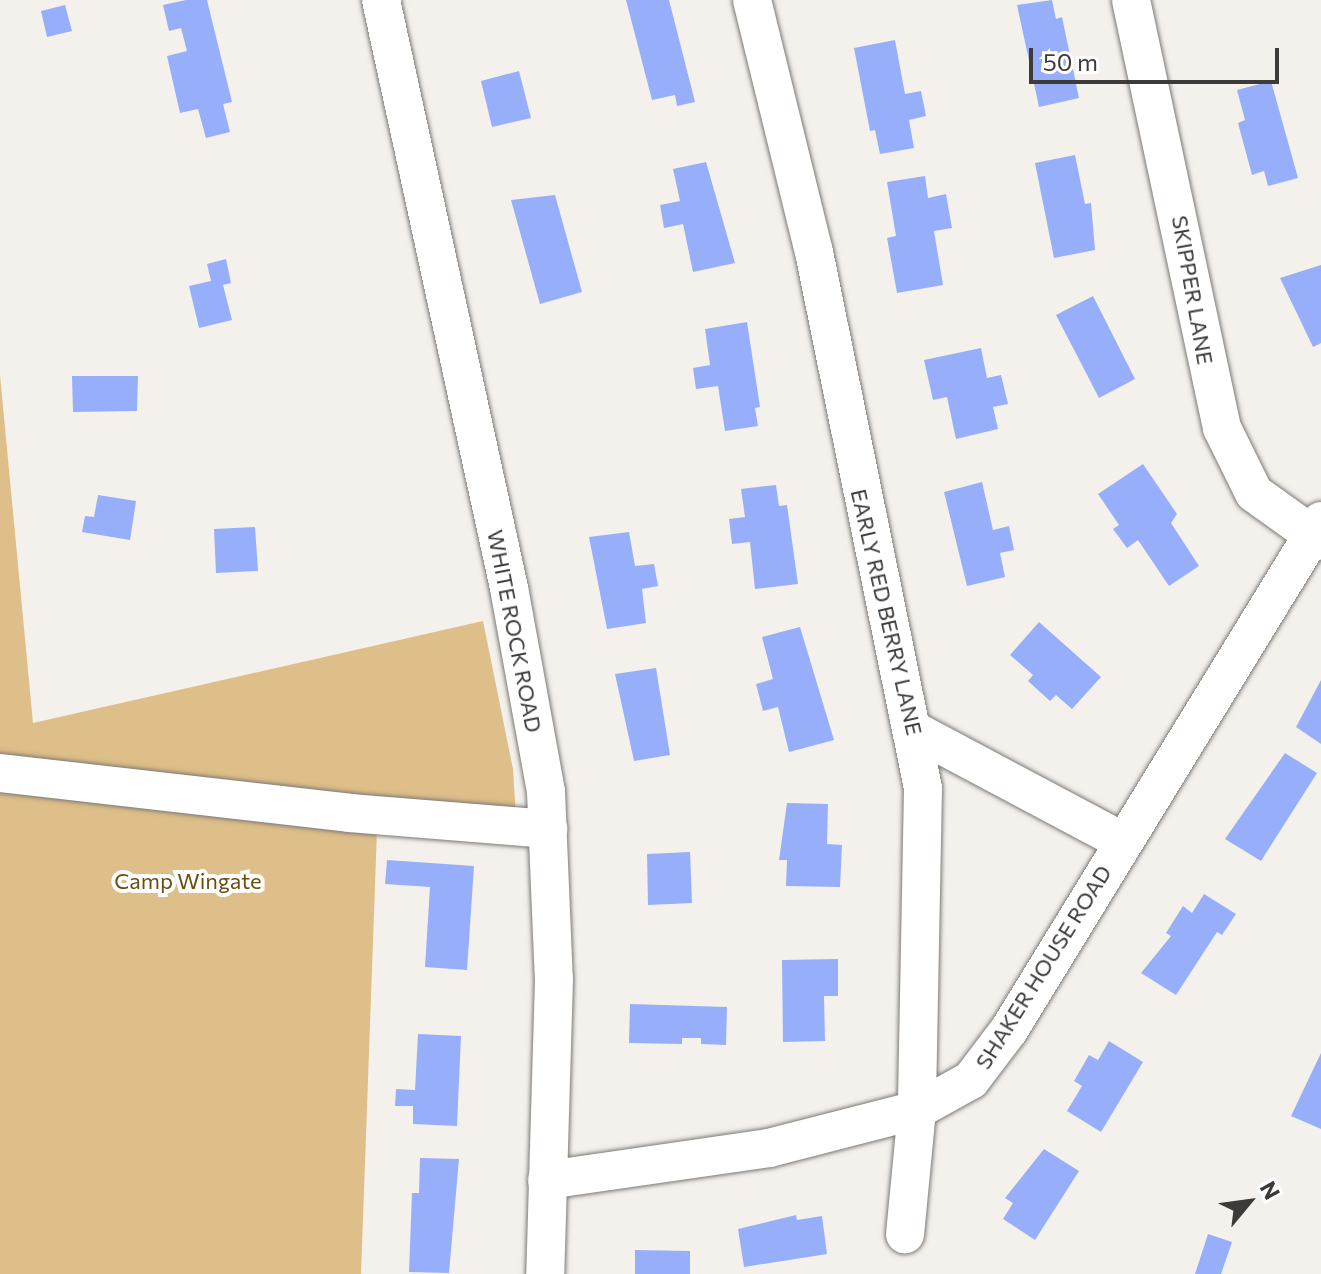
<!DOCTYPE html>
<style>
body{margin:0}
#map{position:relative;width:1321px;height:1274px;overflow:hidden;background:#f4f1ec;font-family:Commissioner,sans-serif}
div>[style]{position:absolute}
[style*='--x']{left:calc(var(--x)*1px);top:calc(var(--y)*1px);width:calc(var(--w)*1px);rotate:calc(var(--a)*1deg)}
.green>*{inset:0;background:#debe89}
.building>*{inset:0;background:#97affa}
.roads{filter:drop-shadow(0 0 2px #7c7a75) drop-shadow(0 0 2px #7c7a75)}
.minor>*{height:38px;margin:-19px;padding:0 19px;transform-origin:19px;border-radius:19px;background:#fff}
span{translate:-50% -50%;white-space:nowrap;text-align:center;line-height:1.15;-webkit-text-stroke:8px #fff;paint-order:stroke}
.street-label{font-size:22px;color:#3c3b39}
.park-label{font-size:22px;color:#6c4d10}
.north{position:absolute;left:1209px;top:1162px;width:80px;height:80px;-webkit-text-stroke:6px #fff;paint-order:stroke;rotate:61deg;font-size:22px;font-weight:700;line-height:32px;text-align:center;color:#3c3b39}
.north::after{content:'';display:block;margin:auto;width:28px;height:36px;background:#3c3b39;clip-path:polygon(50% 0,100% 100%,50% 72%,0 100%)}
.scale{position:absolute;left:1029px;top:48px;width:250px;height:36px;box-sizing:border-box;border:4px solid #3c3b39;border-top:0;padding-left:10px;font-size:24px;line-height:28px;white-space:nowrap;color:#3c3b39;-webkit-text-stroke:6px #fff;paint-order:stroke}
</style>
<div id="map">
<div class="green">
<div style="clip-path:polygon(0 375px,33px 723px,483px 621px,513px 769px,517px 833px,377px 830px,361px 1274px,0 1274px)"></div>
</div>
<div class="building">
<div style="clip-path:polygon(186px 0,207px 0,232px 102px,223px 104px,230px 132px,206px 138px,198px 109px,180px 113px,167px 56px,187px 51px,181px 28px,169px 31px,163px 5px)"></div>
<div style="clip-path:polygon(626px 0,669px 0,695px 102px,677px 106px,675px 95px,652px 100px)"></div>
<div style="clip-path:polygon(1052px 0,1056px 19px,1062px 17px,1079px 98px,1039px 107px,1017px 5px)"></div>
<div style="clip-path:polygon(65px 5px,72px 31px,47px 37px,41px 11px)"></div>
<div style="clip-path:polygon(895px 40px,905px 94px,921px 91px,926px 116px,909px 120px,914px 148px,880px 154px,875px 130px,870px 131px,854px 48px)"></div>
<div style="clip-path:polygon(519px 71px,531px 118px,492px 127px,481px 81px)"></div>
<div style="clip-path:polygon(1271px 81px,1298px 178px,1268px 186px,1264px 171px,1252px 175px,1238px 123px,1245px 120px,1237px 90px)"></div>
<div style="clip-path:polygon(1075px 155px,1085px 204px,1091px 203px,1095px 250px,1054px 258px,1035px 163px)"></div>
<div style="clip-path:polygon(706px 162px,735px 263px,693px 272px,683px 224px,664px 228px,660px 205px,680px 201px,673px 169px)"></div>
<div style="clip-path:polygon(925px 176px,928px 198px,946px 194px,952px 228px,934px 231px,943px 285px,897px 293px,887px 238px,896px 236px,887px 182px)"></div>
<div style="clip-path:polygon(555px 195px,582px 292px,540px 304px,511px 200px)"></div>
<div style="clip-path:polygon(226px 259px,231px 283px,223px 285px,232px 320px,199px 328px,189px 286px,211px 281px,207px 264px)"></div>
<div style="clip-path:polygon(1321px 265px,1321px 343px,1313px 347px,1280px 278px)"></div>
<div style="clip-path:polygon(1093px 296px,1135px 379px,1099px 398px,1056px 315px)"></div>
<div style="clip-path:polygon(747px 322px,760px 407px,755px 408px,758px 426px,725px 431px,718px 386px,696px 389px,693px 368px,710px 365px,705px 329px)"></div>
<div style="clip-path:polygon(981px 348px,987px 378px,1001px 375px,1008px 404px,993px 407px,998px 429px,956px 439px,947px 397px,933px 400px,924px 360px)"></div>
<div style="clip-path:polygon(72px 376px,138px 376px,137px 411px,73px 412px)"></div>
<div style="clip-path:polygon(1143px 464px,1177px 514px,1171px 523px,1199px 566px,1169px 586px,1138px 540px,1127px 548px,1113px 529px,1119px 525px,1098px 494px)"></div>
<div style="clip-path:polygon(982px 482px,993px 530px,1009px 526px,1014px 550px,1000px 553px,1005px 577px,967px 586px,944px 492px)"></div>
<div style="clip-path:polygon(776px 485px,779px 506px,787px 505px,798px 584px,755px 589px,750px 542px,732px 544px,729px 519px,745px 517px,741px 489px)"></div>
<div style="clip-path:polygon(98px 495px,136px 501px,130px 540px,82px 532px,85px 516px,94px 517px)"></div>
<div style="clip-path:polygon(255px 527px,258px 571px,216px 573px,214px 529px)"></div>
<div style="clip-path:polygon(629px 532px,635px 566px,654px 564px,658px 586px,642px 589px,646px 623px,607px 629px,589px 537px)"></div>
<div style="clip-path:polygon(1039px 622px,1101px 677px,1072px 709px,1056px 695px,1050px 701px,1028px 681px,1033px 675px,1010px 655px)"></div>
<div style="clip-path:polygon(800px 627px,834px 740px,789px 752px,778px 707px,763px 711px,756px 684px,773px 679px,762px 637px)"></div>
<div style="clip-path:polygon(656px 668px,670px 755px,634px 761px,615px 674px)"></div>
<div style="clip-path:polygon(1321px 680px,1321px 744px,1296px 727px)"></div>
<div style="clip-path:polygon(1285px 753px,1317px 773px,1261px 861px,1225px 839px)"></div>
<div style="clip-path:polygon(787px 803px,828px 804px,827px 844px,842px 845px,840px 887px,786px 886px,787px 860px,779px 860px)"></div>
<div style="clip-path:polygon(690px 852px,692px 903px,648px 905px,647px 854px)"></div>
<div style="clip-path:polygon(387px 860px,474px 866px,467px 970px,425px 967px,430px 887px,385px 884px)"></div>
<div style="clip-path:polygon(1204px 894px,1236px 914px,1222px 935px,1217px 932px,1176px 995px,1141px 973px,1171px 936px,1166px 933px,1183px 906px,1192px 913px)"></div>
<div style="clip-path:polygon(838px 959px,838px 996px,824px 996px,825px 1041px,783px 1042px,782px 960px)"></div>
<div style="clip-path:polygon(630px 1004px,727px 1007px,726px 1045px,701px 1044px,701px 1038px,682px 1038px,682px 1044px,629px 1043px)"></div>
<div style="clip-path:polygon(418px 1034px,461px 1036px,457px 1126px,413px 1124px,413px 1106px,395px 1106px,396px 1089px,415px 1090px)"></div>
<div style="clip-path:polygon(1109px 1041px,1143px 1062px,1101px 1132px,1067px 1111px,1082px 1086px,1074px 1081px,1089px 1055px,1098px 1060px)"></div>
<div style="clip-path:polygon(1321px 1053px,1321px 1129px,1291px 1116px)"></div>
<div style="clip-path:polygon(1044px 1149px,1079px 1171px,1035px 1240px,1003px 1219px,1013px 1203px,1005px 1198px)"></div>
<div style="clip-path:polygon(420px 1158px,459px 1159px,449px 1273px,409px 1272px,412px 1193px,419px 1193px)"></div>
<div style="clip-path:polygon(796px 1215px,797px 1220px,822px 1216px,827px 1254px,744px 1267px,738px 1229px)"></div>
<div style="clip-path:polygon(1208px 1234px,1232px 1242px,1221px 1274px,1195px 1274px)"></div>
<div style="clip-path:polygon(635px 1250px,690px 1251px,690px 1274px,635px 1274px)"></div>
</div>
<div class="roads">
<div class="minor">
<div style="--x:381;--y:0;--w:602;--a:77.72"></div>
<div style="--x:509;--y:588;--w:207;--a:79.7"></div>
<div style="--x:546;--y:792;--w:187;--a:87.6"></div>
<div style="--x:554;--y:979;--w:295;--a:91.7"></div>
<div style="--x:752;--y:0;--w:260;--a:76.2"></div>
<div style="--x:814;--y:252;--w:547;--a:78.51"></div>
<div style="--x:923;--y:788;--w:322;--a:91.1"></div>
<div style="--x:917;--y:1110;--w:125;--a:95.5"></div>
<div style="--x:1131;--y:0;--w:438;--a:78"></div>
<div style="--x:1222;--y:428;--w:72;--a:63.8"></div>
<div style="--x:1254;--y:493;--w:82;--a:35.6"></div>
<div style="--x:915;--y:731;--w:234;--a:28"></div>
<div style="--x:0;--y:773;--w:352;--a:6.5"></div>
<div style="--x:350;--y:813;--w:199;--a:4.6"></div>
<div style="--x:547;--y:1180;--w:224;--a:-8.2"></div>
<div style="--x:769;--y:1148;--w:153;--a:-14.4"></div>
<div style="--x:917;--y:1110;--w:62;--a:-29.1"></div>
<div style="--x:971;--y:1080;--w:63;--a:-52.8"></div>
<div style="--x:1009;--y:1030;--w:597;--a:-58.49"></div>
</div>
</div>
<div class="street-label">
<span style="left:1193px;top:290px;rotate:80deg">SKIPPER LANE</span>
<span style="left:887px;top:612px;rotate:77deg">EARLY RED BERRY LANE</span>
<span style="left:515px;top:631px;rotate:79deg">WHITE ROCK ROAD</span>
<span style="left:1043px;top:967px;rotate:-58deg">SHAKER HOUSE ROAD</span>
</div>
<div class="park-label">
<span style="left:188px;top:881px">Camp Wingate</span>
</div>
<div class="north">N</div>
<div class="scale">50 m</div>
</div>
